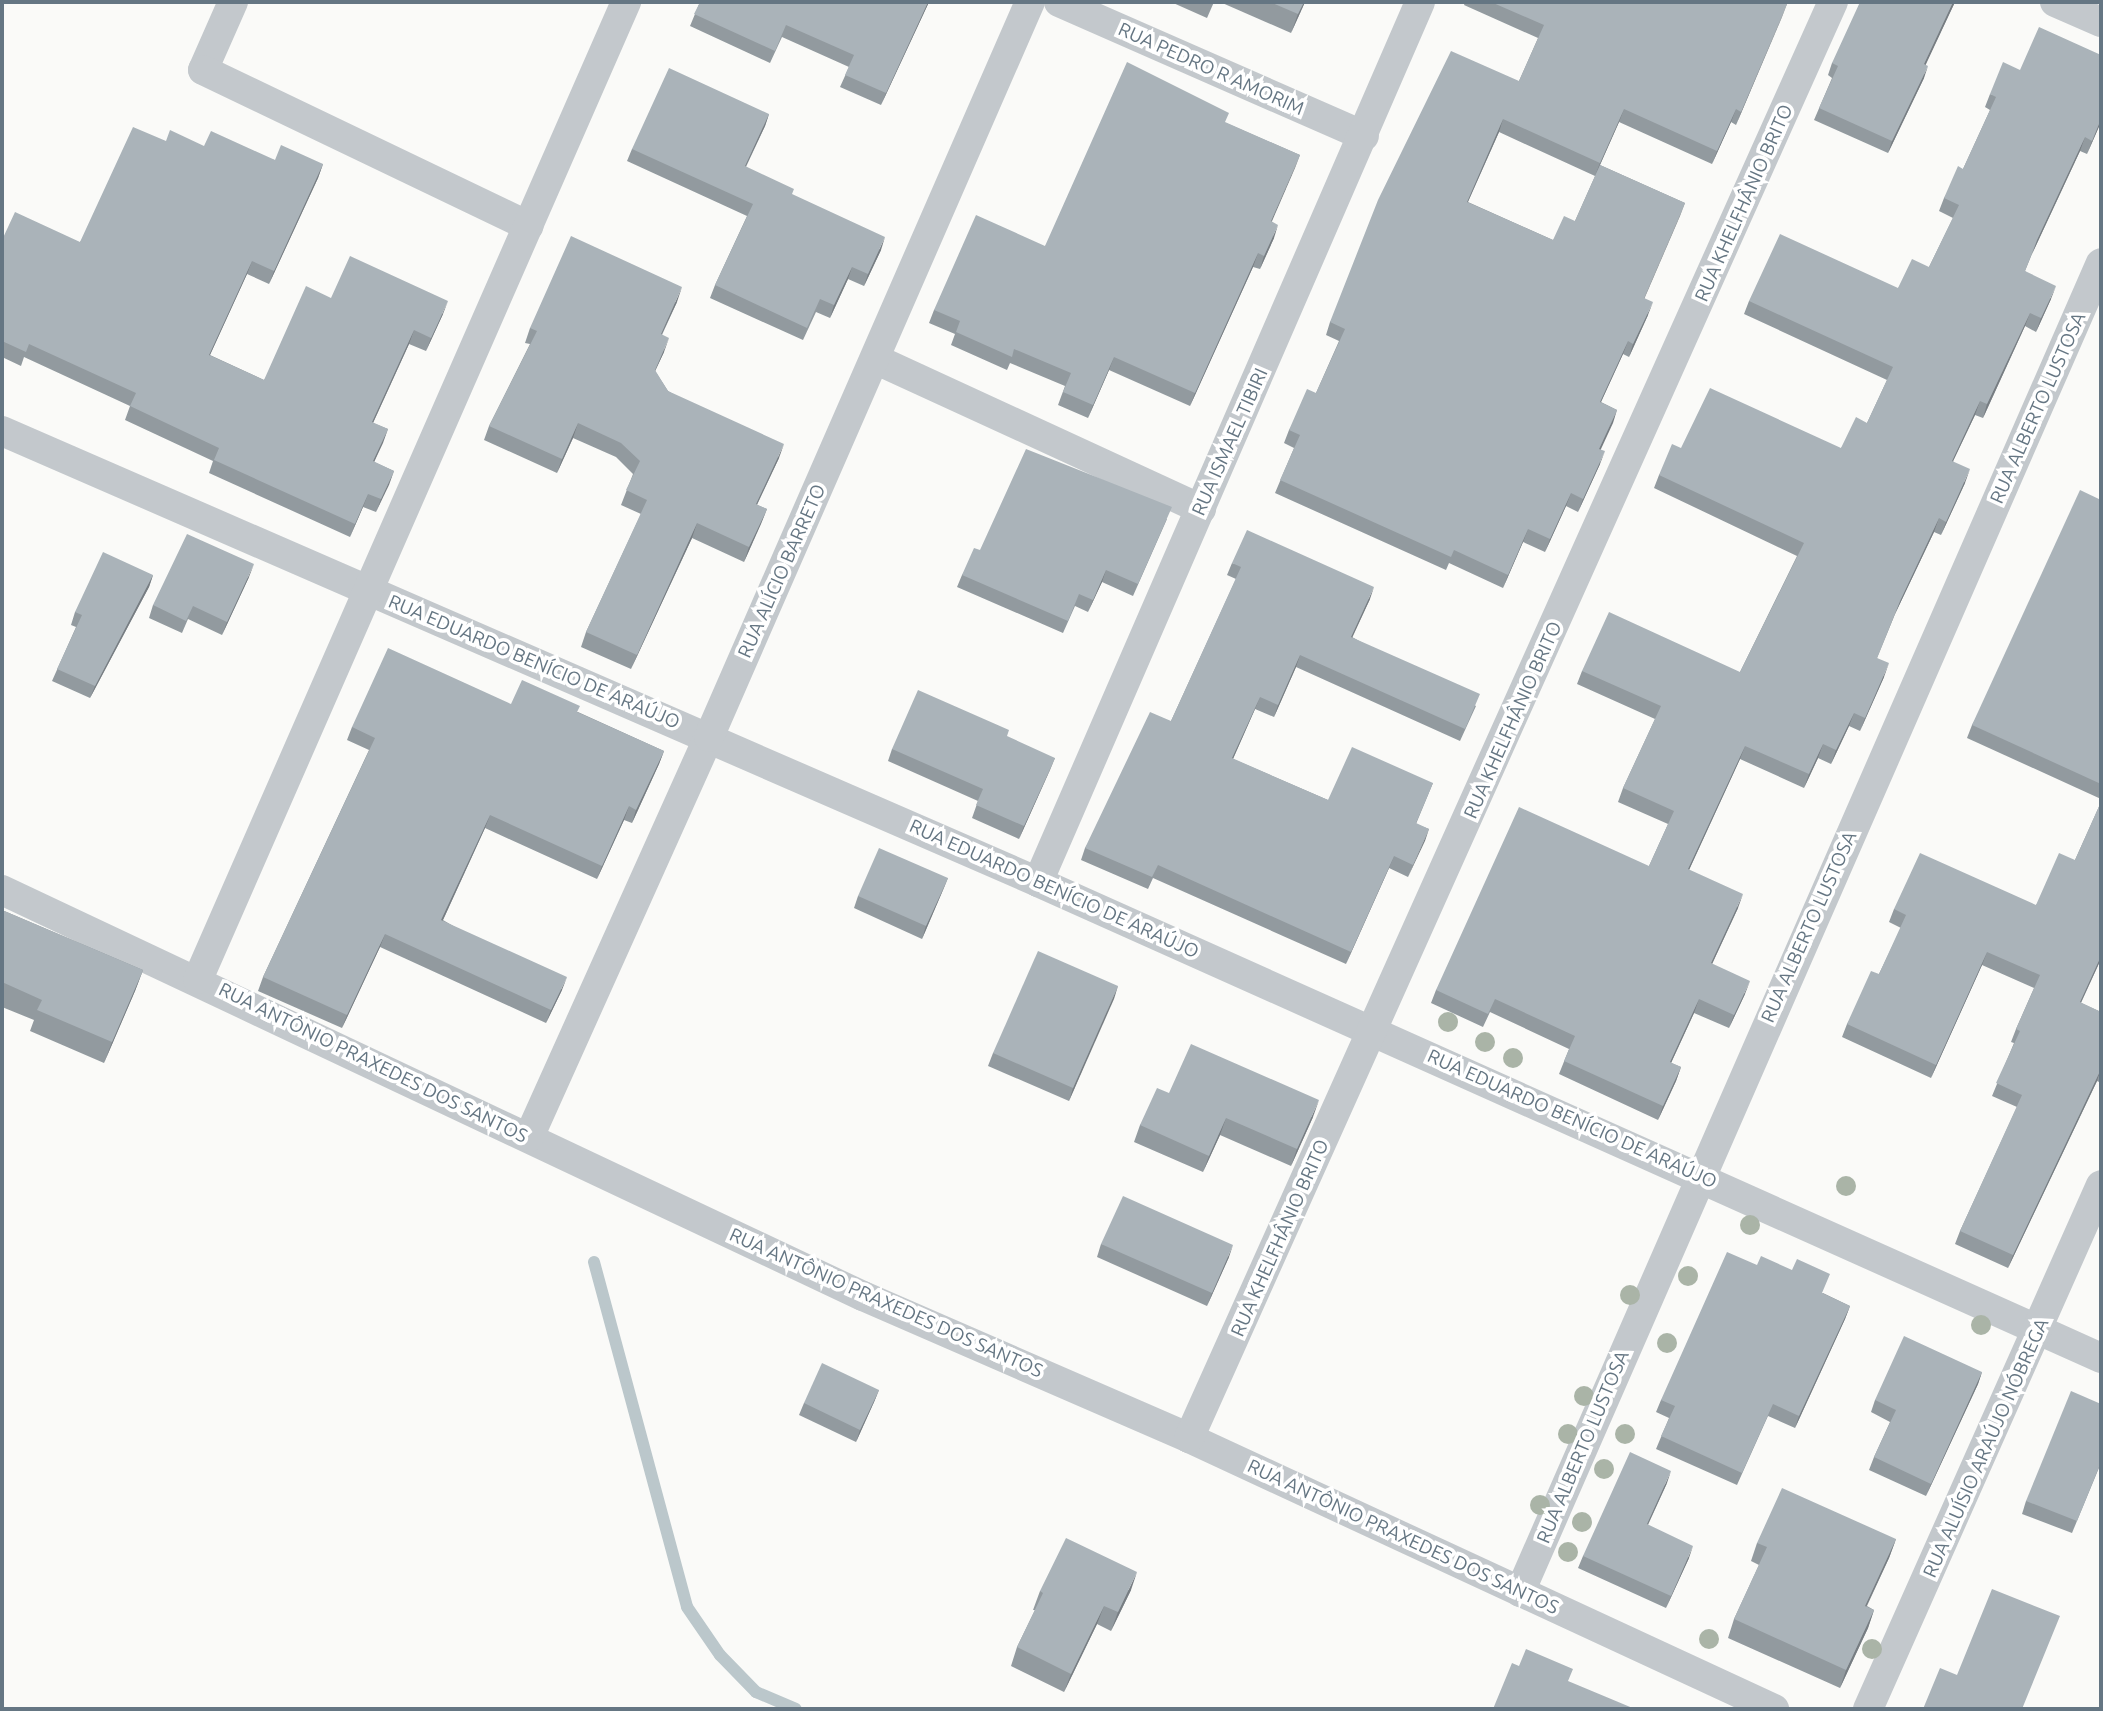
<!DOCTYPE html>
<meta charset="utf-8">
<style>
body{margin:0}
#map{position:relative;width:2103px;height:1711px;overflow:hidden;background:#fafaf8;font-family:Ubuntu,sans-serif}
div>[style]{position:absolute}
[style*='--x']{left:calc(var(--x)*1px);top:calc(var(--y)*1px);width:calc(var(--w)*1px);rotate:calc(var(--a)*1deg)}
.stream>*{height:12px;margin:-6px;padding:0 6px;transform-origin:6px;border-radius:6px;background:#bbc7cb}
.minor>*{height:30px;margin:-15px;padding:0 15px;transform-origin:15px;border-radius:15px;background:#c3c8cc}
.trees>*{width:20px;height:20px;margin:-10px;border-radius:50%;background:#aab4a7}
.wall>*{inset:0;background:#929a9f}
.shaded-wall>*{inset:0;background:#777d82}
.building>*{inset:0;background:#aab3b9}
span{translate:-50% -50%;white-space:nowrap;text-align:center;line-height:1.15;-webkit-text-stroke:7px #fff;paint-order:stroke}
.street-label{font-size:19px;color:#657683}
.frame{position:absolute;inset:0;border:4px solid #657683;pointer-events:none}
</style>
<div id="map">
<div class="stream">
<div style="--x:594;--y:1262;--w:357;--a:74.9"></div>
<div style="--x:687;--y:1607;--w:58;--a:55.5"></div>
<div style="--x:720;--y:1655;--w:52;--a:45.8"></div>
<div style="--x:756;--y:1692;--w:43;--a:23"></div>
</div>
<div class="minor">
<div style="--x:233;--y:2;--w:74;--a:113.8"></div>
<div style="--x:203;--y:70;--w:361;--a:25.6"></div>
<div style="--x:1059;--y:2;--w:333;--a:23.7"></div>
<div style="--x:2055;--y:2;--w:50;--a:23.5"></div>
<div style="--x:875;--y:359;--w:359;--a:24.7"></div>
<div style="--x:2;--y:431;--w:1130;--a:23.52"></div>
<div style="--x:1038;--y:882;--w:1165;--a:24.12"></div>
<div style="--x:1038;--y:882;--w:959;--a:-66.53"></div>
<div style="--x:2;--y:890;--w:952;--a:25.25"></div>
<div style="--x:863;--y:1296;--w:356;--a:23.5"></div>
<div style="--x:1189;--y:1438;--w:645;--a:24.86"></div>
<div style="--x:198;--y:979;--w:1067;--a:-66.34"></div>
<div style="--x:529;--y:1137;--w:439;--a:-65.8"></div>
<div style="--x:709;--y:737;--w:802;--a:-66.41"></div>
<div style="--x:1189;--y:1438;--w:1574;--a:-65.85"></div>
<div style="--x:1520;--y:1592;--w:1450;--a:-66.39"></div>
<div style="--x:1868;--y:1709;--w:573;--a:-66.03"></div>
</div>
<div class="trees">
<div style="left:1448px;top:1022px"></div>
<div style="left:1485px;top:1042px"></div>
<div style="left:1513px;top:1058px"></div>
<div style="left:1846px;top:1186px"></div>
<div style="left:1750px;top:1225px"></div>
<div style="left:1688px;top:1276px"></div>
<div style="left:1630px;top:1295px"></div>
<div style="left:1981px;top:1325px"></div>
<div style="left:1667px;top:1343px"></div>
<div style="left:1584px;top:1396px"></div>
<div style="left:1568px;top:1434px"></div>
<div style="left:1625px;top:1434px"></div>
<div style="left:1604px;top:1469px"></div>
<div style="left:1540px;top:1505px"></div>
<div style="left:1582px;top:1522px"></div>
<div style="left:1568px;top:1552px"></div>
<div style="left:1709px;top:1639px"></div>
<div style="left:1872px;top:1649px"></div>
</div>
<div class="wall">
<div style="clip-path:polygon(700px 2px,929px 2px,881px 105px,840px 87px,849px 67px,782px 37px,770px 63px,690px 26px)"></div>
<div style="clip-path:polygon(1171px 2px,1214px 2px,1207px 18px)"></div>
<div style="clip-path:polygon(1220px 2px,1305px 2px,1291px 33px)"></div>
<div style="clip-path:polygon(evenodd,1465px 2px,1782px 2px,1787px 4px,1736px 125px,1731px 122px,1712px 164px,1619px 122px,1600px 165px,1685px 203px,1644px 298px,1648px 315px,1629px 357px,1623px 354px,1601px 402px,1617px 410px,1600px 449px,1600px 464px,1578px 512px,1566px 506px,1545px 552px,1523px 542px,1503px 588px,1449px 563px,1446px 570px,1275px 493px,1294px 448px,1284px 443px,1289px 430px,1316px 393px,1339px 341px,1326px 335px,1330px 322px,1519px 81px,1538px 38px,1464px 5px,1465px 2px,1499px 132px,1595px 176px,1575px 221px,1553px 240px,1468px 202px,1499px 132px)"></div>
<div style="clip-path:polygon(1955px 2px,1925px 65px,1924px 78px,1888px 153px,1814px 120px,1832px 78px,1828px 75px,1832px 63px)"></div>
<div style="clip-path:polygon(1990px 94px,2101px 122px,2087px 154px,2080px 151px,2032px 254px,2025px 271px,2051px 299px,2036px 332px,2025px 326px,1983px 418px,1975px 415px,1953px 461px,1965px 483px,1941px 535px,1934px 532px,1895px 614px,1877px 658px,1884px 677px,1860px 731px,1849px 726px,1831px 764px,1818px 758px,1804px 788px,1740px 759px,1689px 870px,1738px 908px,1712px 964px,1745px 994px,1729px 1028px,1694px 1013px,1671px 1063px,1681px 1067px,1676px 1081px,1658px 1120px,1559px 1074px,1569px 1049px,1490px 1012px,1483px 1027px,1431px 1003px,1436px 990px,1649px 866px,1668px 824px,1618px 802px,1623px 788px,1655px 719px,1577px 684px,1582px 671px,1740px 672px,1797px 556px,1654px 488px,1659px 475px,1681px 448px,1841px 448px,1867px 423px,1887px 380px,1744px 314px,1749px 301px,1898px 288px,1929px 267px,1953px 218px,1939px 211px,1944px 198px,1963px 169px,1990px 110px,1985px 107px)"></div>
<div style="clip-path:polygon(769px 114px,765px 126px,746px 167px,881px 250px,864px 286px,848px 279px,830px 318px,816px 312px,803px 340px,710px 298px,715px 285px,747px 216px,627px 161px,632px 149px)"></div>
<div style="clip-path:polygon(1226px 123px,1300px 155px,1271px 222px,1274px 238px,1260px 269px,1253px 267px,1190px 406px,1109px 370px,1088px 418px,1058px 405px,1065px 386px,1010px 363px,1007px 370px,951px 345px,955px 334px,929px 323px,934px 310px,1045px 246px)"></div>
<div style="clip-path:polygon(166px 141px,275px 160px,323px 164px,318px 178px,269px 284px,247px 274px,210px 355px,264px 380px,331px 298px,443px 314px,426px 351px,409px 344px,373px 423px,388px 429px,374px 462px,394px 471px,376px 512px,363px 507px,350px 537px,209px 473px,213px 461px,125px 420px,130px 406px,24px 357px,21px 366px,2px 357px,2px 240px,80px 242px)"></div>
<div style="clip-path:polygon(677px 302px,662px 335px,664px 352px,655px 371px,668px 391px,779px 458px,757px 505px,767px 509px,744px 562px,692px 538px,631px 669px,581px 647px,586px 632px,641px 514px,621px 505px,633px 474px,616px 457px,573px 438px,557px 473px,484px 440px,489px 426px,530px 344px,525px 343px,530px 328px)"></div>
<div style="clip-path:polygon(2101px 500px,2101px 799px,1967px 738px,1972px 725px)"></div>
<div style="clip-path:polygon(1167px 519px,1133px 596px,1102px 582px,1088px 612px,1075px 606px,1063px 633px,957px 587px,962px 575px,980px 550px)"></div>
<div style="clip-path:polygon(1232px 563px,1370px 599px,1352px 637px,1476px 706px,1460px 741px,1296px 667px,1274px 717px,1255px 709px,1233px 759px,1328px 800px,1433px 783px,1416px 824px,1429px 829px,1408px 877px,1389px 868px,1346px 964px,1153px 878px,1148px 889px,1081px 860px,1085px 848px,1171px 721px,1236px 579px,1227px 575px)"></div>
<div style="clip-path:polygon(153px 575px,149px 587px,90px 698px,52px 681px,76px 627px,71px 625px,75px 612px)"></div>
<div style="clip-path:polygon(249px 577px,222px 635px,188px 619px,182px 633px,149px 618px,153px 605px)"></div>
<div style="clip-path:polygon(511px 704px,578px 712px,664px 751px,659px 764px,632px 823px,624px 820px,597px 879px,485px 828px,443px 920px,562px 990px,546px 1023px,380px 947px,342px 1028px,258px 991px,263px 977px,369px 750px,347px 740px,352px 727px)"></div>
<div style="clip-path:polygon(892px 749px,1055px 758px,1019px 839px,972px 818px,978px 801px,888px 761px)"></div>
<div style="clip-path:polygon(2101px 802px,2101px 959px,2081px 1003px,2101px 1012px,2101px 1083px,2097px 1081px,2008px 1268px,1955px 1244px,1960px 1231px,2017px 1107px,1992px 1096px,2014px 1043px,2011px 1042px,2016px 1029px,2034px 988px,1982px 965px,1931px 1078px,1842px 1037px,1847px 1024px,1879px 974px,1901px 928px,1889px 922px,1894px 909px,2036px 905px,2075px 860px)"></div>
<div style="clip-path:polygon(948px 878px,922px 939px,854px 908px,858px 896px)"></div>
<div style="clip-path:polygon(2px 910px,143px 970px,135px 991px,104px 1063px,30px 1031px,34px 1020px,2px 1007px)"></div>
<div style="clip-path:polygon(1118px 986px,1069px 1101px,988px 1066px,993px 1053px)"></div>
<div style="clip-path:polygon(1169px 1093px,1313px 1117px,1291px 1166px,1220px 1135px,1203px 1172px,1134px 1142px,1140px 1125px)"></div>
<div style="clip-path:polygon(1101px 1244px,1229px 1257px,1207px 1306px,1097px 1257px)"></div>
<div style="clip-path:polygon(1823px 1293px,1850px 1306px,1845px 1319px,1795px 1428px,1768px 1416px,1737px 1485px,1656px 1449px,1669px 1418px,1656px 1412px,1661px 1400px)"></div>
<div style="clip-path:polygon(1982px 1372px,1978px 1384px,1926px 1496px,1869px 1470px,1874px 1457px,1890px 1422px,1871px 1412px,1875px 1400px)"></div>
<div style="clip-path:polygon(879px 1390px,874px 1402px,856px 1442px,799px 1415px,804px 1403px)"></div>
<div style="clip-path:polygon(2101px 1463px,2072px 1533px,2022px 1514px,2026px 1501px)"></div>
<div style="clip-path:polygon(1667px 1483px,1648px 1525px,1689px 1558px,1666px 1608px,1578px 1568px,1583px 1556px)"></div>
<div style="clip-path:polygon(1896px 1539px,1889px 1558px,1867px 1606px,1874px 1610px,1868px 1628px,1840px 1688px,1728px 1638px,1734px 1619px,1759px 1565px,1751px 1561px,1757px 1543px)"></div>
<div style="clip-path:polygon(1131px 1590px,1111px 1631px,1097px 1624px,1064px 1692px,1011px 1666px,1017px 1647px,1035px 1610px,1033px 1610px,1040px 1591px)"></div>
</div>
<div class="shaded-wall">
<div style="clip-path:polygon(928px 2px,929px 2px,881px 105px,886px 93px)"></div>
<div style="clip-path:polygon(1304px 2px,1305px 2px,1291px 33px,1298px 14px)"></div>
<div style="clip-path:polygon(1953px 2px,1955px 2px,1920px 77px,1924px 64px)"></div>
<div style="clip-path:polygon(1787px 4px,1782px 17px,1736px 125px,1741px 112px)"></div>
<div style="clip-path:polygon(1928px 66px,1924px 78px,1888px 153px,1892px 141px)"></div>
<div style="clip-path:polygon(1624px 109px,1619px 122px,1595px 176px,1600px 163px)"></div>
<div style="clip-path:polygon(1736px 109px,1731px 122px,1712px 164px,1717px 151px)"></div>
<div style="clip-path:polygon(769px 114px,765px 126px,740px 178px,745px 166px)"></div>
<div style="clip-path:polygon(1503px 119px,1499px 132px,1462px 215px,1467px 202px)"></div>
<div style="clip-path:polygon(2101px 119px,2101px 122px,2087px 154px,2092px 141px)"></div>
<div style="clip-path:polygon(2085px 137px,2080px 151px,2032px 254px,2037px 240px)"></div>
<div style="clip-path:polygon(1300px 155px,1295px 168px,1266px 235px,1271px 221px)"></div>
<div style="clip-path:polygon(323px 164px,318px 178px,269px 284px,274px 271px)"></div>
<div style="clip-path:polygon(1685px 203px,1680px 216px,1639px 311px,1644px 298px)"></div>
<div style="clip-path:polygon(1278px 225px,1274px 238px,1260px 269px,1264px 256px)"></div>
<div style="clip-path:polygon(885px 237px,881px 250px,864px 286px,868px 274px)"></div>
<div style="clip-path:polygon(1258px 253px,1253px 267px,1190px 406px,1195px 393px)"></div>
<div style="clip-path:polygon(252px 261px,247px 274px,204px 368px,209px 355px)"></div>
<div style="clip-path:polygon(852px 267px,848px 279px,830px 318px,834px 305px)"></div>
<div style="clip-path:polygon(2056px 286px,2051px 299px,2036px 332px,2041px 318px)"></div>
<div style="clip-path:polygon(682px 287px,677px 302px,655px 348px,661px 334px)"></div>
<div style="clip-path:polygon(448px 301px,443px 314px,426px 351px,431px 338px)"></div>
<div style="clip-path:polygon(1653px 302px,1648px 315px,1629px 357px,1633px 344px)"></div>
<div style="clip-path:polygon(2030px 313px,2025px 326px,1983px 418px,1987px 404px)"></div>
<div style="clip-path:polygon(414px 330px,409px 344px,367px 436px,372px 422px)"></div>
<div style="clip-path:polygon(669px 338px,664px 352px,649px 384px,655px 370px)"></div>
<div style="clip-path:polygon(1628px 341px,1623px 354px,1595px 415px,1600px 402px)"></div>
<div style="clip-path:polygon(1114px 357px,1109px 370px,1088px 418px,1093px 405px)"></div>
<div style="clip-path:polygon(1980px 401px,1975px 415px,1947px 474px,1952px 461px)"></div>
<div style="clip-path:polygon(1617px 410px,1613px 423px,1595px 462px,1599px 449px)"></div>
<div style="clip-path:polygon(578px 423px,573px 438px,557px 473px,562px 459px)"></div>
<div style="clip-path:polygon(388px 429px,383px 443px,368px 475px,373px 461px)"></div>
<div style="clip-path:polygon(784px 444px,779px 458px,750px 519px,756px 504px)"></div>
<div style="clip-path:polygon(1605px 451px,1600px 464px,1578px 512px,1583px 499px)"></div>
<div style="clip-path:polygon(1970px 469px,1965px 483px,1941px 535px,1946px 522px)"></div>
<div style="clip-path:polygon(394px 471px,389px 485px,376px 512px,381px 499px)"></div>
<div style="clip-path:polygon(1571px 493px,1566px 506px,1545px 552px,1550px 539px)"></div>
<div style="clip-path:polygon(368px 494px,363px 507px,350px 537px,355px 524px)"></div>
<div style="clip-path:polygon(767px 509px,761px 524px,744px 562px,749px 547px)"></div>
<div style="clip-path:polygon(1939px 518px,1934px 532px,1895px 614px,1872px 671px,1900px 601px)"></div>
<div style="clip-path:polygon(697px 523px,692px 538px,631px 669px,637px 655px)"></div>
<div style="clip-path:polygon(1528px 529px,1523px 542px,1503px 588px,1508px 575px)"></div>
<div style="clip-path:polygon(254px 564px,249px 577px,222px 635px,227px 622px)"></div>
<div style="clip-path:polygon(1106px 570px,1102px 582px,1088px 612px,1093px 600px)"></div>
<div style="clip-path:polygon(153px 575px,149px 587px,90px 698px,95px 686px)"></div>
<div style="clip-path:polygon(1374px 587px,1370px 599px,1347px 649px,1351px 637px)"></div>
<div style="clip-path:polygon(1300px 655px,1296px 667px,1274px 717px,1278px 705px)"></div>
<div style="clip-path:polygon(1889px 663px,1884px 677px,1860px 731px,1865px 718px)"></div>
<div style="clip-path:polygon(1260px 697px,1255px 709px,1228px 770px,1232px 758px)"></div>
<div style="clip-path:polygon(1854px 713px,1849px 726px,1831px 764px,1836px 750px)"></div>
<div style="clip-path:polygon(1823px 744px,1818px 758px,1804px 788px,1809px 774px)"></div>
<div style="clip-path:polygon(1745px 746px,1740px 759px,1683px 883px,1688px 869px)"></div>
<div style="clip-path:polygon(664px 751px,659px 764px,632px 823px,636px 810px)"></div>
<div style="clip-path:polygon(1055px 758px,1050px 770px,1019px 839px,1024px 826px)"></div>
<div style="clip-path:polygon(629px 806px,624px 820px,597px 879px,602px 866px)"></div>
<div style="clip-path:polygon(490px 815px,485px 828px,437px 933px,441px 920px)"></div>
<div style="clip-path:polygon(1429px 829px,1425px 841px,1408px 877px,1413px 865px)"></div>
<div style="clip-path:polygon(1394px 856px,1389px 868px,1346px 964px,1351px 952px)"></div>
<div style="clip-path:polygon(948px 878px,943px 890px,922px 939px,926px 926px)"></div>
<div style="clip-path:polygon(1743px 894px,1738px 908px,1706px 977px,1711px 963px)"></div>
<div style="clip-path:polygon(385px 934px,380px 947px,342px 1028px,347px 1015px)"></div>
<div style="clip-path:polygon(1987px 952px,1982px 965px,1931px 1078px,1936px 1065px)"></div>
<div style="clip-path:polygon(2101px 956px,2101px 959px,2075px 1015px,2080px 1002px)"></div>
<div style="clip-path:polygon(143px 970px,135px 991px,104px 1063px,112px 1042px)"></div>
<div style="clip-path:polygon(567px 977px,562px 990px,546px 1023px,551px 1010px)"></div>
<div style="clip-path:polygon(1750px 981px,1745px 994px,1729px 1028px,1734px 1015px)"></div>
<div style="clip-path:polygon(1118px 986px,1114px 999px,1069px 1101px,1073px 1088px)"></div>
<div style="clip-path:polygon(1699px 999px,1694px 1013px,1665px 1076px,1670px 1062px)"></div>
<div style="clip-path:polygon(1681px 1067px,1676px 1081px,1658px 1120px,1663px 1106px)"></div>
<div style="clip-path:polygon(2101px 1069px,2097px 1081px,2008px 1268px,2013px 1255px)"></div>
<div style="clip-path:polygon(1319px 1100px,1313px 1117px,1291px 1166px,1297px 1149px)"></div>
<div style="clip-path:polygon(1226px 1118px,1220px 1135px,1203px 1172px,1209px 1156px)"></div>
<div style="clip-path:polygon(1233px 1245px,1229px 1257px,1207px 1306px,1212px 1293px)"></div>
<div style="clip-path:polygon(1850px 1306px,1845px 1319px,1795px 1428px,1799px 1416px)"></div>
<div style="clip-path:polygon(1982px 1372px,1978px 1384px,1926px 1496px,1931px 1484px)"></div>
<div style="clip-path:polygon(879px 1390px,874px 1402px,856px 1442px,860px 1430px)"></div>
<div style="clip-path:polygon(1671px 1471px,1667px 1483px,1642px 1537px,1647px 1524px)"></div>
<div style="clip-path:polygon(1896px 1539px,1889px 1558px,1858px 1624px,1865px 1606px)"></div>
<div style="clip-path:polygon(1693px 1546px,1689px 1558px,1666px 1608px,1671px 1596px)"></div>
<div style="clip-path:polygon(1137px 1572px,1131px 1590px,1111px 1631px,1118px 1612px)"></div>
<div style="clip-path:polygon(1104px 1606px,1097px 1624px,1064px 1692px,1071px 1674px)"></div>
<div style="clip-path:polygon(1874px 1610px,1868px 1628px,1840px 1688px,1846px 1670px)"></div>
</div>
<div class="building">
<div style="clip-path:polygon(700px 2px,928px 2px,886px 93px,845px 75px,854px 55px,786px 25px,775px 51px,694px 14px)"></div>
<div style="clip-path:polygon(1270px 2px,1304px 2px,1298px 14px)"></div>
<div style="clip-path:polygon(1491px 2px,1782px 2px,1787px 4px,1741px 112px,1736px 109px,1717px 151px,1624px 109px,1600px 163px,1503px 119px,1467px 202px,1553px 240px,1564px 216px,1575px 221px,1600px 165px,1685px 203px,1644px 298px,1653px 302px,1633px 344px,1628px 341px,1600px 402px,1617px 410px,1599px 449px,1605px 451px,1583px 499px,1571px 493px,1550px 539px,1528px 529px,1508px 575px,1454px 550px,1451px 557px,1280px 480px,1300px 435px,1289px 430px,1307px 389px,1316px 393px,1345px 329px,1330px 322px,1378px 200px,1451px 51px,1519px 81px,1544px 25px)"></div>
<div style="clip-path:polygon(1860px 2px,1953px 2px,1924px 64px,1928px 66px,1892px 141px,1819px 108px,1838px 66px,1832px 63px)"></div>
<div style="clip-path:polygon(2039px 27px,2101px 55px,2101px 119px,2092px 141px,2085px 137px,2037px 240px,2025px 271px,2056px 286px,2041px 318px,2030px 313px,1987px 404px,1980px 401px,1952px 461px,1970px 469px,1946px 522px,1939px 518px,1900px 601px,1877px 658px,1889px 663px,1865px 718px,1854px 713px,1836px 750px,1823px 744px,1809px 774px,1745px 746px,1688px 869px,1743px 894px,1711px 963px,1750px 981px,1734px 1015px,1699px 999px,1670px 1062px,1681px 1067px,1663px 1106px,1564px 1061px,1575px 1036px,1495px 999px,1488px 1014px,1436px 990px,1519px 807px,1649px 866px,1674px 811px,1623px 788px,1661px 706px,1582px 671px,1609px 612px,1740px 672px,1804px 543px,1659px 475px,1672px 444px,1681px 448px,1710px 388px,1841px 448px,1856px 417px,1867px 423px,1893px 367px,1749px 301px,1780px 234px,1898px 288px,1912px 259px,1929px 267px,1959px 205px,1944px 198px,1958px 166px,1963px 169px,1996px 97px,1990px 94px,2003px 62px,2020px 70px)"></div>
<div style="clip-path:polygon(1127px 62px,1229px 113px,1225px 122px,1300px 155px,1271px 221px,1278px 225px,1264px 256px,1258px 253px,1195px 393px,1114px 357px,1093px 405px,1063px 392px,1071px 373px,1014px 349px,1012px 357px,956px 332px,960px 321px,934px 310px,976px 215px,1045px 246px)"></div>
<div style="clip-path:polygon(669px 68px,769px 114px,745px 166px,794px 189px,792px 194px,885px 237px,868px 274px,852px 267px,834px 305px,820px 299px,807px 328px,715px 285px,753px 204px,632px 149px)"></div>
<div style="clip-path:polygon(133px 127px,166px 141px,170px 130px,204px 146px,211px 131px,275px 160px,281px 145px,323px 164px,274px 271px,252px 261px,209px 355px,264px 380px,306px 286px,331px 298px,350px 256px,448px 301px,431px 338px,414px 330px,372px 422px,388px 429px,373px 461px,394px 471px,381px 499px,368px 494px,355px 524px,214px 460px,219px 448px,130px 406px,136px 393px,29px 344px,26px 352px,2px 341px,2px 240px,15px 212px,80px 242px)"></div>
<div style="clip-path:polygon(571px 236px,682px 287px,661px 334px,669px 338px,655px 370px,668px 391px,784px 444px,756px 504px,767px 509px,749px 547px,697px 523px,637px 655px,586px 632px,647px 500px,626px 490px,640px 461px,621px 443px,578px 423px,562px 459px,489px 426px,537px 331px,530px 328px)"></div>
<div style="clip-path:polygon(1026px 449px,1172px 507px,1138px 584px,1106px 570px,1093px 600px,1079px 594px,1068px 621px,962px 575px,974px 548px,980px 550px)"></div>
<div style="clip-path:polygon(2080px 490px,2101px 500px,2101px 784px,1972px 725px)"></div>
<div style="clip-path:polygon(1247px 530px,1374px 587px,1351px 637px,1480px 694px,1465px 729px,1300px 655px,1278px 705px,1260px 697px,1232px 758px,1328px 800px,1352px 747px,1433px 783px,1416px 823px,1429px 829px,1413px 865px,1394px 856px,1351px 952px,1158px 865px,1152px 877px,1085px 848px,1150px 712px,1171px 721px,1241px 567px,1232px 563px)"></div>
<div style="clip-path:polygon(187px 534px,254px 564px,227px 622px,193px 606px,186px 621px,153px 605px)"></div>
<div style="clip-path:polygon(103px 552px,153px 575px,95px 686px,57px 669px,82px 615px,75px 612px)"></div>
<div style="clip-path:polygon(388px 648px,511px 704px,522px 680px,580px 706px,577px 712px,664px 751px,636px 810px,629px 806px,602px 866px,490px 815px,441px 920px,567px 977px,551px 1010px,385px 934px,347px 1015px,263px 977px,375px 738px,352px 727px)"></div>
<div style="clip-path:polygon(918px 690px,1009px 730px,1007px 736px,1055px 758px,1024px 826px,976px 805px,983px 789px,892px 749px)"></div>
<div style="clip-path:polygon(2101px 802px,2101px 956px,2080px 1002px,2101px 1012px,2101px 1069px,2013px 1255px,1960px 1231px,2022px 1095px,1996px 1083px,2020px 1031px,2016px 1029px,2040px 975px,1987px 952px,1936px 1065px,1847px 1024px,1871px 971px,1879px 974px,1906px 915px,1894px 909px,1920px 853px,2036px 905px,2059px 853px,2075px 860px)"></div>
<div style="clip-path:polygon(879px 848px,948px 878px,926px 926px,858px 896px)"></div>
<div style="clip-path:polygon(2px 910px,143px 970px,112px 1042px,37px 1010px,42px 1000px,2px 982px)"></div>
<div style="clip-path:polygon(1038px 951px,1118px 986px,1073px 1088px,993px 1053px)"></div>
<div style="clip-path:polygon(1191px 1044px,1319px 1100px,1297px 1149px,1226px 1118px,1209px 1156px,1140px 1125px,1157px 1088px,1169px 1093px)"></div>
<div style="clip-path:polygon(1123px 1196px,1233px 1245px,1212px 1293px,1101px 1244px)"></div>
<div style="clip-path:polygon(1727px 1252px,1757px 1265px,1761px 1256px,1792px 1270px,1797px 1259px,1830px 1274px,1822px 1293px,1850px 1306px,1799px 1416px,1773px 1404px,1742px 1473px,1661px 1436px,1675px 1406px,1661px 1400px)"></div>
<div style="clip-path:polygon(1904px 1336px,1982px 1372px,1931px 1484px,1874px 1457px,1896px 1410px,1875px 1400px)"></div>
<div style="clip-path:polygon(822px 1363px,879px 1390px,860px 1430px,804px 1403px)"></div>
<div style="clip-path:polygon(2071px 1391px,2101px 1404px,2101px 1462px,2077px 1521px,2026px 1501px)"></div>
<div style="clip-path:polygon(1630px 1452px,1671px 1471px,1647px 1524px,1693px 1546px,1671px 1596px,1583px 1556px)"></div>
<div style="clip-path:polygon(1782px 1488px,1896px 1539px,1865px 1606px,1874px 1610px,1846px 1670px,1734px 1619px,1767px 1547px,1757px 1543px)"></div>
<div style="clip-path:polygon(1066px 1538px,1137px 1572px,1118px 1612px,1104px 1606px,1071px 1674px,1017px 1647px,1043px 1593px,1040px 1591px)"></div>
<div style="clip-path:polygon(1992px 1589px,2060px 1616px,2022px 1709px,1923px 1709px,1940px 1668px,1957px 1675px)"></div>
<div style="clip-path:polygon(1526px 1649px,1573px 1669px,1568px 1681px,1635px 1709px,1493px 1709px,1512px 1663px,1519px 1666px)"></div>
</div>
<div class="street-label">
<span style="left:1211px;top:69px;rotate:24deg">RUA PEDRO R AMORIM</span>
<span style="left:1744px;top:203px;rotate:-66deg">RUA KHELFHÂNIO BRITO</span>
<span style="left:2038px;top:408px;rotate:-66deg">RUA ALBERTO LUSTOSA</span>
<span style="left:1230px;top:442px;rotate:-66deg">RUA ISMAEL TIBIRI</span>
<span style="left:782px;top:571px;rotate:-66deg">RUA ALÍCIO BARRETO</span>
<span style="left:534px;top:662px;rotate:23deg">RUA EDUARDO BENÍCIO DE ARAÚJO</span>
<span style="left:1513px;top:720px;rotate:-66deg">RUA KHELFHÂNIO BRITO</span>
<span style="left:1054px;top:889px;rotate:24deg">RUA EDUARDO BENÍCIO DE ARAÚJO</span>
<span style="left:1809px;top:927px;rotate:-66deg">RUA ALBERTO LUSTOSA</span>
<span style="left:373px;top:1063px;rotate:26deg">RUA ANTÔNIO PRAXEDES DOS SANTOS</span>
<span style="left:1572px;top:1119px;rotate:24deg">RUA EDUARDO BENÍCIO DE ARAÚJO</span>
<span style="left:1280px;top:1238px;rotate:-66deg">RUA KHELFHÂNIO BRITO</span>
<span style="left:886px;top:1303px;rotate:24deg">RUA ANTÔNIO PRAXEDES DOS SANTOS</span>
<span style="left:1583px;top:1447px;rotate:-67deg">RUA ALBERTO LUSTOSA</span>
<span style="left:1986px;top:1448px;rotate:-66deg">RUA ALUÍSIO ARAÚJO NÓBREGA</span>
<span style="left:1403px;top:1537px;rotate:25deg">RUA ANTÔNIO PRAXEDES DOS SANTOS</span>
</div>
<div class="frame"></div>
</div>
